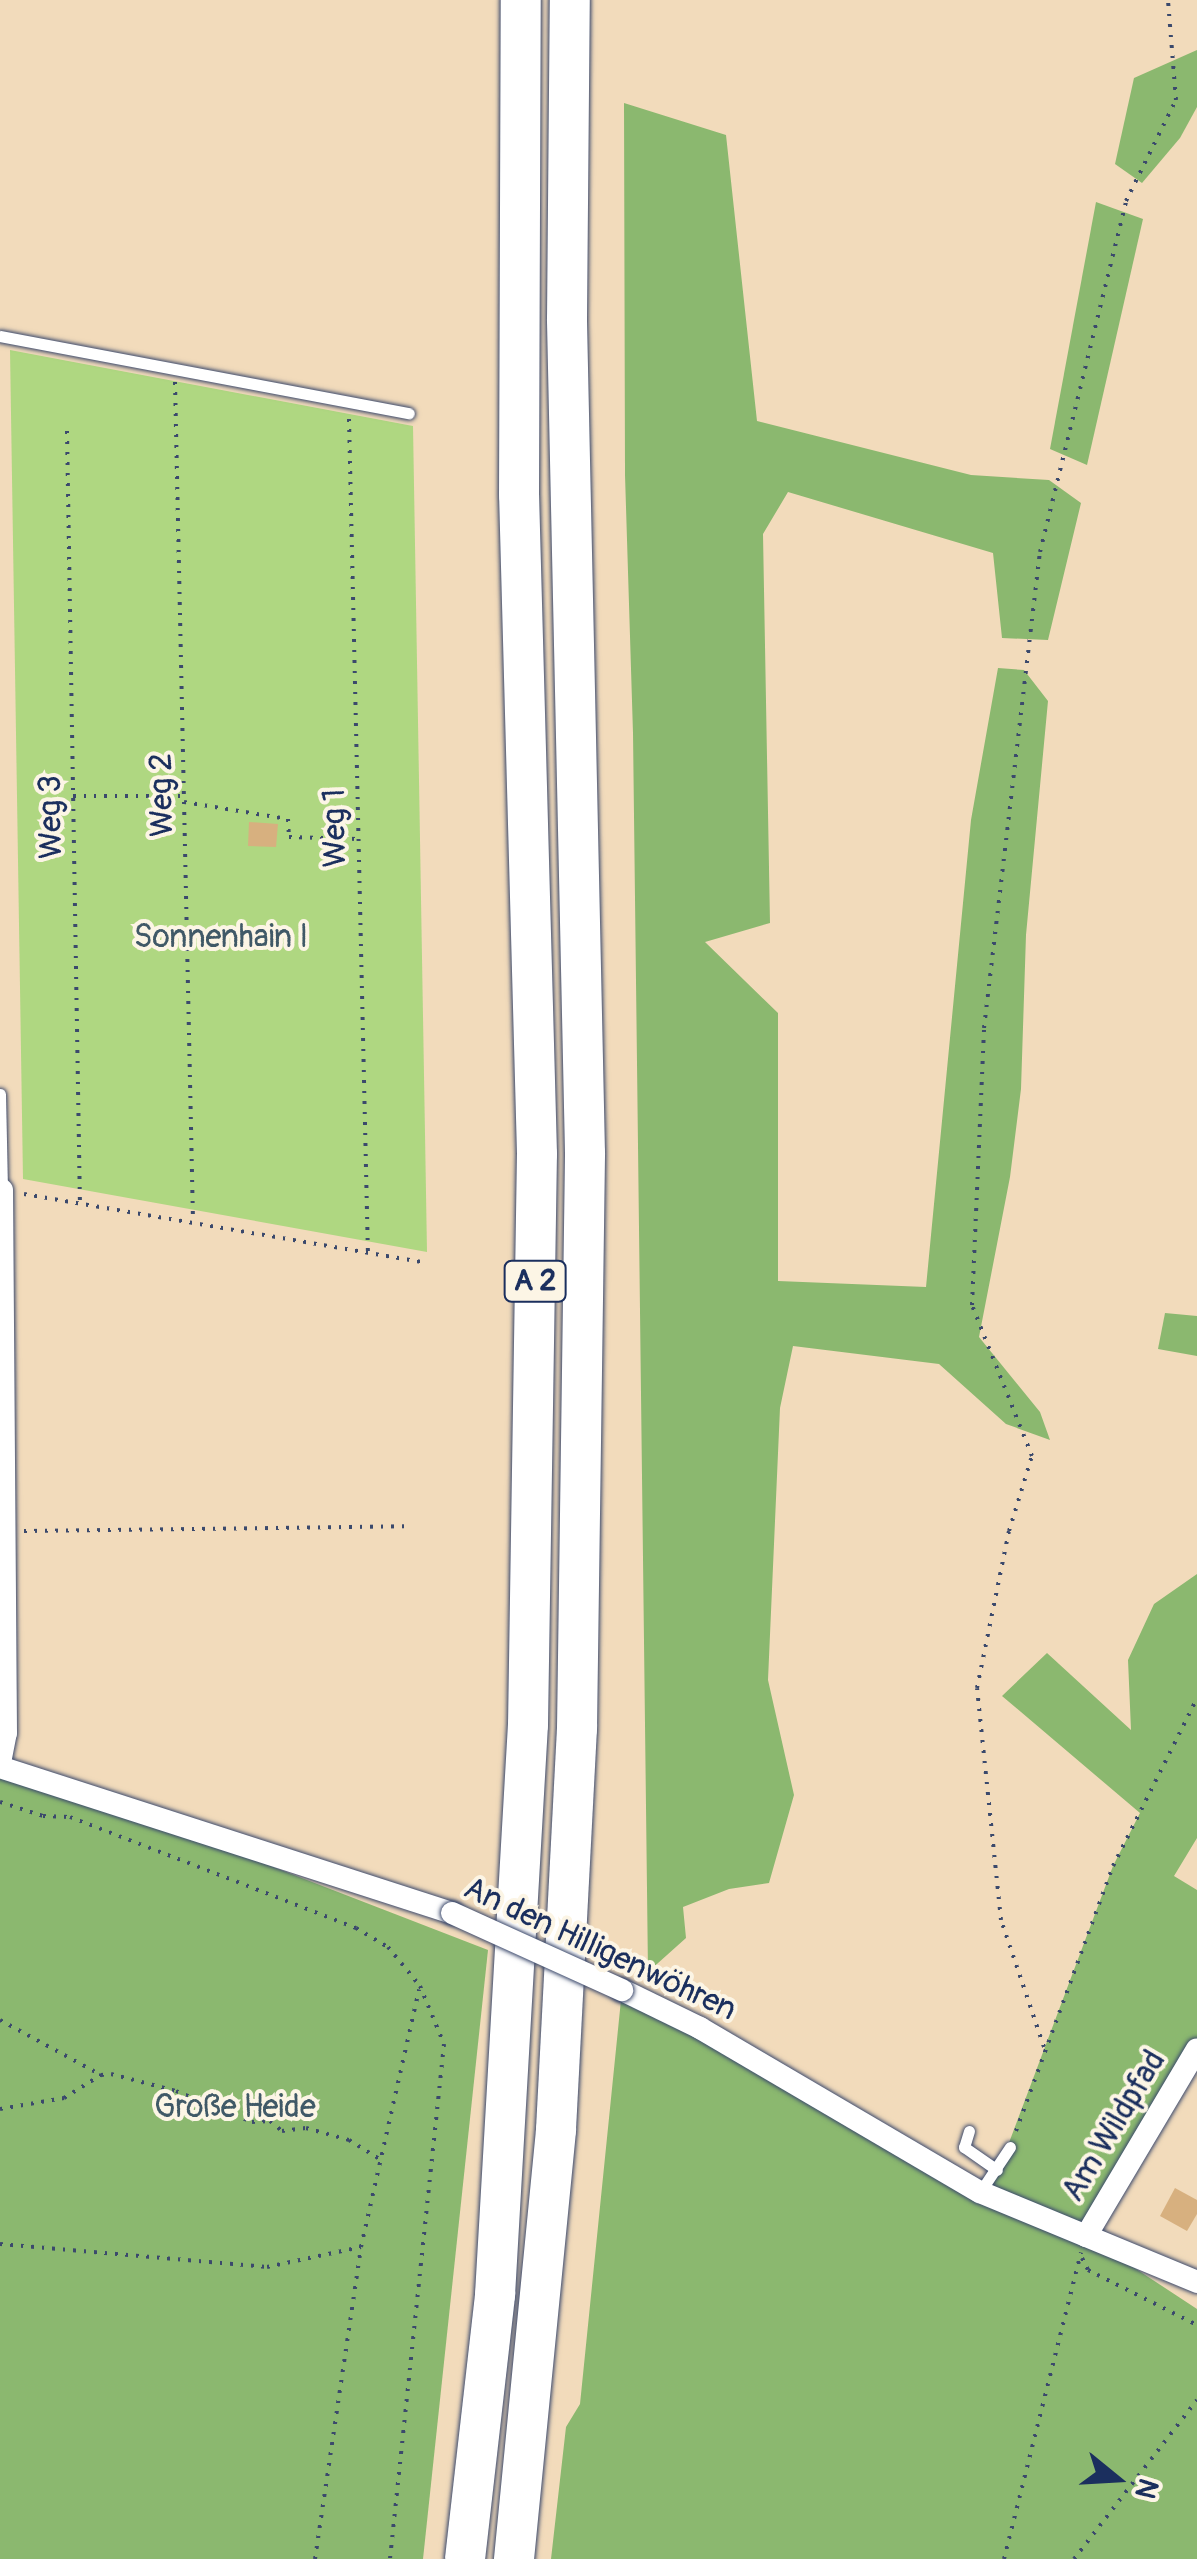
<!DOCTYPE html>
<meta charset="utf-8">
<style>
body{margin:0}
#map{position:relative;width:1197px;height:2559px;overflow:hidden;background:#f2dbbb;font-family:Pangolin,sans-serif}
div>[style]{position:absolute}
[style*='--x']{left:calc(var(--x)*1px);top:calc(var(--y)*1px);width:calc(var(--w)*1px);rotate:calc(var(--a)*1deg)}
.green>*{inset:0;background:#afd781}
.forest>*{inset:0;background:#8bb86f}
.building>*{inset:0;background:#d7b07f}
.path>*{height:4px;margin-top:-2px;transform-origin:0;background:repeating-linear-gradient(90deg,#3b496c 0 2.5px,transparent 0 10.5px)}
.roads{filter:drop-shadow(0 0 2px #3b496c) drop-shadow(0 0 2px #3b496c)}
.service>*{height:11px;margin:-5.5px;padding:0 5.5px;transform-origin:5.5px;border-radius:5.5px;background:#fff}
.minor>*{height:22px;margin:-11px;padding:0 11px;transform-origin:11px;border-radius:11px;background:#fff}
.motorway>*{height:40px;margin:-20px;padding:0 20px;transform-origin:20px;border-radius:20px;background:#fff}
.bridges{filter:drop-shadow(0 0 2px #3b496c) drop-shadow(0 0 2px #3b496c)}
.minor-bridge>*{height:22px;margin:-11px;padding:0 11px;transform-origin:11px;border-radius:11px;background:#fff}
span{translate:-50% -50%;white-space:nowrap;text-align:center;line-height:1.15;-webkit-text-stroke:8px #fcf5e5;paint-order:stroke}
.shield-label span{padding:2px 8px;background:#fcf5e5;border:2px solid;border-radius:8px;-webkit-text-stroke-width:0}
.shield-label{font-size:30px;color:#1b2f5e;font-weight:700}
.street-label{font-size:32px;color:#1b2f5e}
.park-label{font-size:32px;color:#405967}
.north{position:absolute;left:1067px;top:2429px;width:100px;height:100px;-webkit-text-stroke:8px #fcf5e5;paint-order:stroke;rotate:108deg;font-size:28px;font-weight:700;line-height:40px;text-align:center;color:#1b2f5e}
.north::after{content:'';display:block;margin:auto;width:35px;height:45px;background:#1b2f5e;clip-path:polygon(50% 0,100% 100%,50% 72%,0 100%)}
</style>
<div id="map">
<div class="green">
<div style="clip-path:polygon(10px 350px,413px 426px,427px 1252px,23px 1179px)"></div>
</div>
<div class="forest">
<div style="clip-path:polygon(1197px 50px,1197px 107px,1180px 138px,1142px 183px,1115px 164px,1134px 78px)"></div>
<div style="clip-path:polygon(624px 103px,726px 135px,757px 421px,971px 475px,1049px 480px,1081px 503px,1048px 640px,1002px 638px,993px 553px,788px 492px,763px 534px,770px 923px,705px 942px,778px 1013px,778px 1281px,926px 1287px,971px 820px,998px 668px,1024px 670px,1048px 701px,1026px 935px,1021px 1089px,1010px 1177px,979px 1337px,1040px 1412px,1050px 1440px,1006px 1424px,939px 1364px,793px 1346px,780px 1408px,768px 1680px,794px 1795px,769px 1883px,729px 1889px,683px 1907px,686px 1938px,648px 1972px,633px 733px,625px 475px)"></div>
<div style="clip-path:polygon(1096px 202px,1143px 219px,1087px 465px,1050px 449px)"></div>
<div style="clip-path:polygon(1165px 1313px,1197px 1316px,1197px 1356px,1158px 1349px)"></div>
<div style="clip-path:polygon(1197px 1574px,1197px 1838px,1174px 1876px,1197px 1890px,1197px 2049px,1086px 2236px,1197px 2309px,1197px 2559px,551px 2559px,566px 2427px,580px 2404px,622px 1990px,981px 2192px,1007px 2148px,1113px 1866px,1140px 1813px,1002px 1696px,1047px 1653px,1131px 1730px,1128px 1660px,1154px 1604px)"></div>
<div style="clip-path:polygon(0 1773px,201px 1839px,488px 1950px,423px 2559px,0 2559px)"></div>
</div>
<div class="building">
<div style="clip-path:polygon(249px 822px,278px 824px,276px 847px,248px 846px)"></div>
<div style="clip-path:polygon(1175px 2188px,1197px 2200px,1197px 2214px,1187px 2231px,1160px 2216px)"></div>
</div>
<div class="path">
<div style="--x:175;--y:382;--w:839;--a:88.77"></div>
<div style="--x:349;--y:419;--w:835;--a:88.7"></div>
<div style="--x:67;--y:431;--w:772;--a:89.04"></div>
<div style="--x:73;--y:796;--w:111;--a:0"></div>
<div style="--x:184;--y:802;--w:105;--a:9.3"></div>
<div style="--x:288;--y:819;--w:18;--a:87"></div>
<div style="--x:289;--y:837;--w:69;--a:1.7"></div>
<div style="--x:24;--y:1194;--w:408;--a:9.7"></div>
<div style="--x:24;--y:1531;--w:382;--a:-0.7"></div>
<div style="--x:0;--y:1802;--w:45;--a:18"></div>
<div style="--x:43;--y:1816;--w:27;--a:2"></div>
<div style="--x:70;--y:1817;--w:307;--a:21.2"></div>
<div style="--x:356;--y:1928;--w:37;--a:31"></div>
<div style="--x:388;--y:1947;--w:50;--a:50.6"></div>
<div style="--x:420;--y:1986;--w:63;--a:67.5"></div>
<div style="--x:444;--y:2044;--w:518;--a:95.99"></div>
<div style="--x:0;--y:2020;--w:115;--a:28.6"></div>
<div style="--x:1044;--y:2047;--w:134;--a:-108.7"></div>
<div style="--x:1001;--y:1920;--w:233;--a:-95.9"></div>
<div style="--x:977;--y:1688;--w:160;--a:-78.5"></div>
<div style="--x:1009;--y:1531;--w:78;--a:-73"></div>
<div style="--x:1032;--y:1456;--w:162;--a:-111.7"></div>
<div style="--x:972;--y:1305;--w:277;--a:-87.5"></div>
<div style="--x:984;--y:1028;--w:479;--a:-83.3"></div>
<div style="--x:1040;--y:552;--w:361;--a:-76.2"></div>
<div style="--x:1126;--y:201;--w:113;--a:-63.7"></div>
<div style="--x:1176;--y:100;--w:100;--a:-94.6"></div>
<div style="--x:0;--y:2109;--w:65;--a:-9.8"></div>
<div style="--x:64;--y:2098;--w:44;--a:-31.9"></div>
<div style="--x:101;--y:2075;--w:10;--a:-6"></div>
<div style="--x:111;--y:2074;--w:67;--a:14.7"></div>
<div style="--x:176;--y:2091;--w:82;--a:22.2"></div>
<div style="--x:252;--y:2122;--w:18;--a:-3"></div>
<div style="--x:270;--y:2121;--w:16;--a:40"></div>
<div style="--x:282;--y:2131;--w:24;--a:-7"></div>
<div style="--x:306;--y:2128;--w:45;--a:15.6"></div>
<div style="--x:349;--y:2140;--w:38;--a:32"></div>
<div style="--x:1016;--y:2131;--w:282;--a:-69.9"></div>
<div style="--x:1113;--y:1866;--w:188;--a:-63.4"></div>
<div style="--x:0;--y:2244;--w:268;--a:4.9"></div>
<div style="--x:267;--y:2267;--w:96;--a:-12"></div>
<div style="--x:1082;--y:2258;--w:13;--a:63"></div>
<div style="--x:1088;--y:2270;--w:122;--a:26.8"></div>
<div style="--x:315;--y:2559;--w:315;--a:-81.6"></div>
<div style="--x:361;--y:2247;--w:264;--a:-77.3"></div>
<div style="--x:1004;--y:2559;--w:316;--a:-75.9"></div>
<div style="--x:1074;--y:2559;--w:201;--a:-52.3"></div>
</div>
<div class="roads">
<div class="service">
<div style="--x:0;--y:336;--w:416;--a:10.7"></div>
<div style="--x:0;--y:1094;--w:96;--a:88.8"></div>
<div style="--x:969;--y:2131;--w:17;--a:107"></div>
<div style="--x:964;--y:2147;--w:40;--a:34.9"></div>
<div style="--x:980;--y:2192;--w:54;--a:-56.3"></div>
</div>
<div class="minor">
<div style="--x:0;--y:1763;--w:31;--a:-79"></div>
<div style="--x:6;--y:1733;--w:543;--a:-90.42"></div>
<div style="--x:0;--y:1767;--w:475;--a:17.9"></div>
<div style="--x:622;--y:1990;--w:87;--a:26"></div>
<div style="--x:700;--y:2028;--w:324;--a:30.4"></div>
<div style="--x:980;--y:2192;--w:235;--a:22.5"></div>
<div style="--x:1086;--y:2236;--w:217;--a:-59.3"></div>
</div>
<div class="motorway">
<div style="--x:465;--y:2559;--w:266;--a:-83.5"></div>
<div style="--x:495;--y:2295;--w:571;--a:-86.69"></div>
<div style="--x:528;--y:1725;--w:571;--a:-89.1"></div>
<div style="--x:537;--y:1154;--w:659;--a:-91.56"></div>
<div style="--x:519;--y:495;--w:495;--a:-89.8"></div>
<div style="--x:514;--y:2559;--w:432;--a:-84.4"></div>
<div style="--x:556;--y:2129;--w:401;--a:-87"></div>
<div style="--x:577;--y:1729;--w:576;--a:-89.2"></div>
<div style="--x:585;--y:1153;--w:834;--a:-91.24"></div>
<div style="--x:567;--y:319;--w:319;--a:-89.5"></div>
</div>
</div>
<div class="bridges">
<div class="minor-bridge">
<div style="--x:452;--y:1913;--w:187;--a:24.4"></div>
</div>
</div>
<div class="shield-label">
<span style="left:535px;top:1281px">A 2</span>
</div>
<div class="street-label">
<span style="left:162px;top:795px;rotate:-91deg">Weg 2</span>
<span style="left:51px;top:817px;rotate:-91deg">Weg 3</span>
<span style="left:335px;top:828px;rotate:-91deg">Weg 1</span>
<span style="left:600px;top:1949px;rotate:25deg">An den Hilligenwöhren</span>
<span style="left:1114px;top:2126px;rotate:-59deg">Am Wildpfad</span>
</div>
<div class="park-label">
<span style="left:221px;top:937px">Sonnenhain I</span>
<span style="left:235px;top:2107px">Große Heide</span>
</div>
<div class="north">N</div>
</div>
